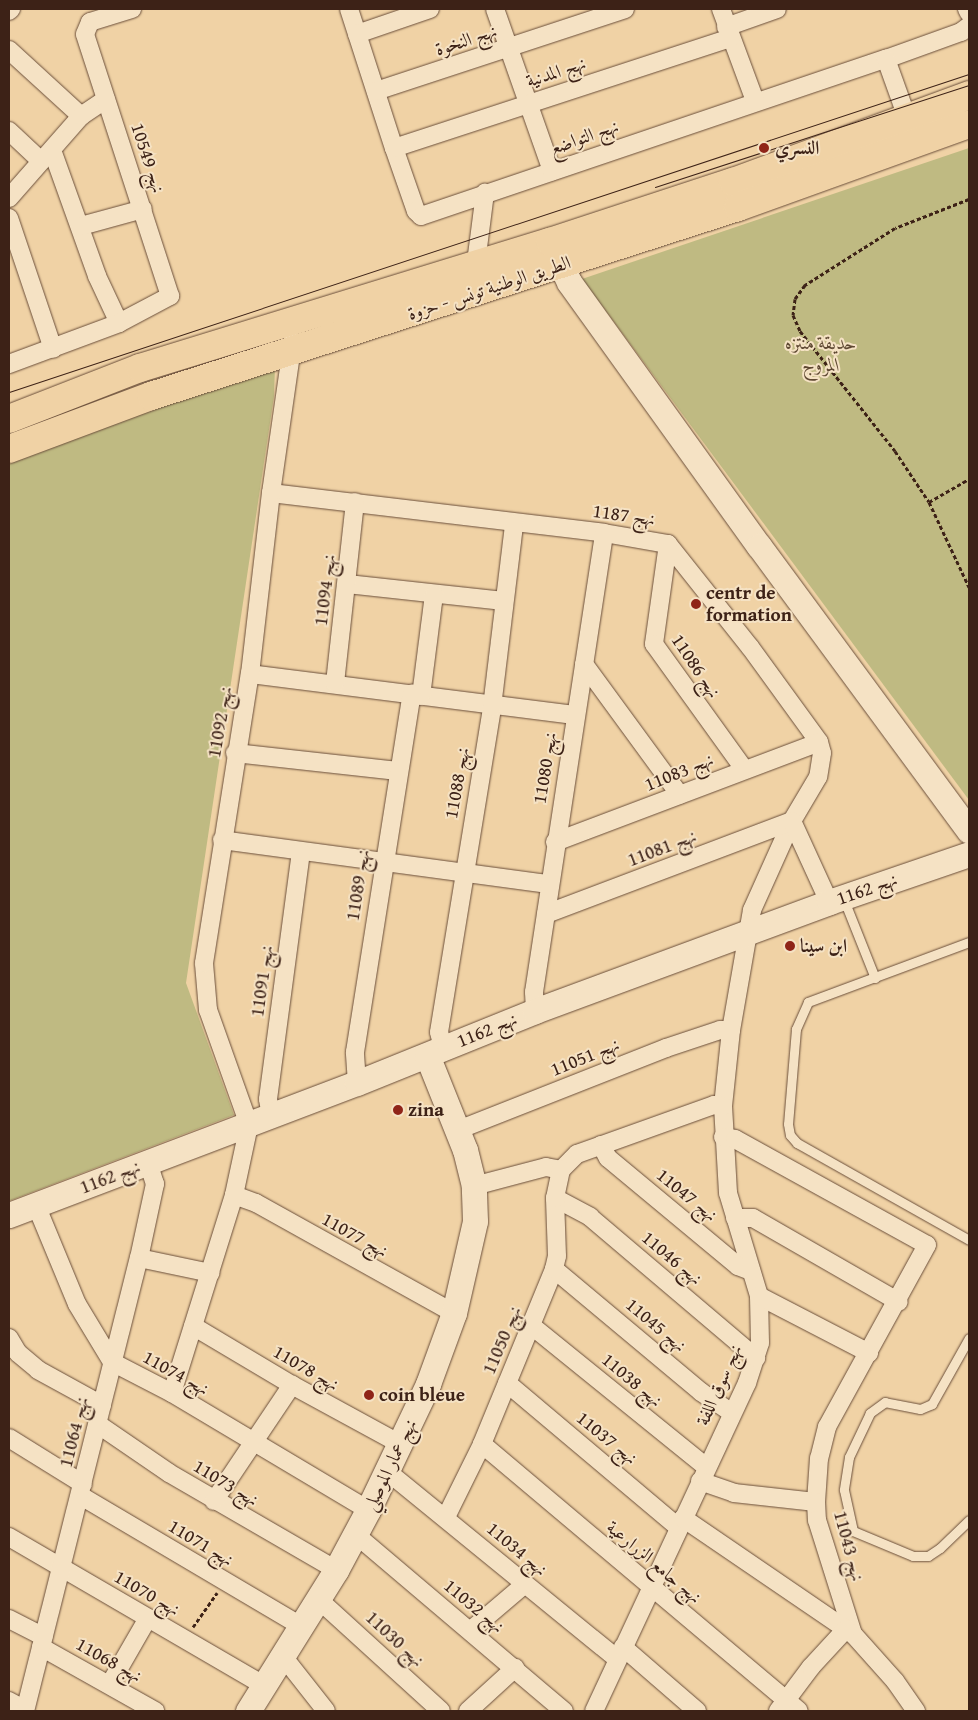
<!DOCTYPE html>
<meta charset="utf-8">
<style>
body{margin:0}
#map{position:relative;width:978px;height:1720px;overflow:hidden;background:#f0d2a5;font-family:"Gentium Book Plus",Amiri,serif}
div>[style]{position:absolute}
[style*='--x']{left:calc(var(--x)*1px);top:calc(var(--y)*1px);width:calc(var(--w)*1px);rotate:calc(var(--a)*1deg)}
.green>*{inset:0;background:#bfba82}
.path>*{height:3px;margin-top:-1.5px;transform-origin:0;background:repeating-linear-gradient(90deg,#3d2217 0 4px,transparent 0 6.5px)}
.roads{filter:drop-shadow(0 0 1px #6a4e3a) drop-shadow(0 0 1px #6a4e3a)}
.lane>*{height:9px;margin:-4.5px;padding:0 4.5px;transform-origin:4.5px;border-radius:4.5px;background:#f5e2c4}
.street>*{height:18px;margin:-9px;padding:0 9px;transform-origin:9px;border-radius:9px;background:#f5e2c4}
.secondary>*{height:25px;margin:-12.5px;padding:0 12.5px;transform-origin:12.5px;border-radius:12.5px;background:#f5e2c4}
.highway>*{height:28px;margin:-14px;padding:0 14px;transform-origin:14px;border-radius:14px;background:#f0d2a5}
.tram>*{height:1px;margin:-0.5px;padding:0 0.5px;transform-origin:0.5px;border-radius:0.5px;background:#3d2217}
.dots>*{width:14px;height:14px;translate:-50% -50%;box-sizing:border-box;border:2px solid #f5e2c4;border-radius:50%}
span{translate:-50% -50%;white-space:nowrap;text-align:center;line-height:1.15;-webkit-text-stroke:4px #f5e2c4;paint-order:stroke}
.street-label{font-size:19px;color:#3d2217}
.poi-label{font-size:19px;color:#3d2217;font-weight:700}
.left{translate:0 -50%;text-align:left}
.park-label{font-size:19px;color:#5e4832;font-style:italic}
.frame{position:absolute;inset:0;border:10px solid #3d2217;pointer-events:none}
</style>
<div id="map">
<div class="green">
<div style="clip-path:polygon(969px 148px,969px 800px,582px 279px)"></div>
<div style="clip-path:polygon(275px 366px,274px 396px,186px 983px,234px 1115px,9px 1201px,9px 462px)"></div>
</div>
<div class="path">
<div style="--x:969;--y:199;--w:79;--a:158.6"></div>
<div style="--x:895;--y:228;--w:107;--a:147.7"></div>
<div style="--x:805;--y:285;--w:17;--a:126"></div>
<div style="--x:795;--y:299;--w:16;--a:97"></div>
<div style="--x:793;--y:315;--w:17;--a:66"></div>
<div style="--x:800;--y:331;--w:153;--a:51.6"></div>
<div style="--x:895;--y:451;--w:61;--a:56.3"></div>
<div style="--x:929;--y:502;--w:94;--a:64.8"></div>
<div style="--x:929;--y:502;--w:46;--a:-29.9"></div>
<div style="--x:193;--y:1627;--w:42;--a:-54.8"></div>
</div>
<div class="roads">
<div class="lane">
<div style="--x:844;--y:900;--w:84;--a:68.3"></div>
<div style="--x:969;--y:942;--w:172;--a:159.6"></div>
<div style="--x:808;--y:1002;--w:30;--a:114"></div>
<div style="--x:796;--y:1029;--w:95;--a:94.8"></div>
<div style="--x:788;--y:1124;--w:11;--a:80"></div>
<div style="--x:790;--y:1135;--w:11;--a:49"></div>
<div style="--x:797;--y:1143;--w:197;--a:29.4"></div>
<div style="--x:969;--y:1338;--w:76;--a:119.3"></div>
<div style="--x:932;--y:1404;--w:13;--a:157"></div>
<div style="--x:920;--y:1409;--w:36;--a:-169"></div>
<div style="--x:885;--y:1402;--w:19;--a:144"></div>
<div style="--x:870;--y:1413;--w:49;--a:115.5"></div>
<div style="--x:849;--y:1457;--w:33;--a:99"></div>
<div style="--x:844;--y:1490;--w:42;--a:77.6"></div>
<div style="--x:853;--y:1531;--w:65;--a:22.6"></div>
<div style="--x:913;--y:1556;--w:15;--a:0"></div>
<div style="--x:928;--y:1556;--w:14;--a:-34"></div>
<div style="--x:940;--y:1548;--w:40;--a:-44"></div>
</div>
<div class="street">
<div style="--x:349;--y:9;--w:146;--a:72.1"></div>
<div style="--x:394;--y:148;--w:67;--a:70.8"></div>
<div style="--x:416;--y:211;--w:7;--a:45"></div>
<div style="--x:421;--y:216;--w:491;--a:-18.7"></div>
<div style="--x:886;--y:59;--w:80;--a:-19.8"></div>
<div style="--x:961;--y:32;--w:10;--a:-37"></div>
<div style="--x:495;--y:9;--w:172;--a:70.6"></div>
<div style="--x:721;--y:9;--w:98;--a:69.7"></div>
<div style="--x:967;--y:9;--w:4;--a:63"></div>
<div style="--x:9;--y:11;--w:3;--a:-45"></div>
<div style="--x:726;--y:27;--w:54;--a:-19.4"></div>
<div style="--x:357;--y:34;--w:77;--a:-18.9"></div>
<div style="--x:9;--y:50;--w:98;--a:42.5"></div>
<div style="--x:886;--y:59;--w:71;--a:70.3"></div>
<div style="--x:376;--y:91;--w:262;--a:-18.2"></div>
<div style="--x:9;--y:131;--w:44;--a:43.2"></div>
<div style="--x:394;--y:148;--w:354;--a:-18.1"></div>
<div style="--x:52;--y:150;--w:134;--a:70.3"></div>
<div style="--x:97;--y:276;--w:52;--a:64.9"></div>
<div style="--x:9;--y:198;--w:109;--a:-48.7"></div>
<div style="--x:81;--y:116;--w:30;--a:-34"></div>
<div style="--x:9;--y:218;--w:138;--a:71.4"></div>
<div style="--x:81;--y:226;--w:64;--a:-15.3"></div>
<div style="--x:476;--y:263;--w:71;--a:-82.7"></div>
<div style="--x:9;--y:364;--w:117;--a:-20.4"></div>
<div style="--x:119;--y:323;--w:58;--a:-27.9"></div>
<div style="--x:170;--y:296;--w:275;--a:-108"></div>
<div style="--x:85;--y:34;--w:13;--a:-67"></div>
<div style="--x:90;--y:22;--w:44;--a:-17.2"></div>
<div style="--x:271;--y:493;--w:335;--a:6.8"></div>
<div style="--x:604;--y:533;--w:65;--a:9.8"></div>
<div style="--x:668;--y:544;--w:132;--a:51.5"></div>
<div style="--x:750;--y:647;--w:117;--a:54"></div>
<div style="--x:819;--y:742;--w:11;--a:75"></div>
<div style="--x:822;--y:753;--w:24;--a:99"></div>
<div style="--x:818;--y:777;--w:51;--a:120.6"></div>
<div style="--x:792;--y:821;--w:98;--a:114.2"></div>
<div style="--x:752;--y:910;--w:122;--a:99.9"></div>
<div style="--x:731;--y:1030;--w:76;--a:96"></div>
<div style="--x:723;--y:1106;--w:87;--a:86.7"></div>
<div style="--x:728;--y:1193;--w:108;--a:73.2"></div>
<div style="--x:759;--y:1296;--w:47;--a:88.8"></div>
<div style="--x:760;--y:1343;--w:42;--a:108"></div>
<div style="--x:747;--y:1383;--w:362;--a:115"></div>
<div style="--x:668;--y:544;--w:101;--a:98"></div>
<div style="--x:654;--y:644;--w:154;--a:54.2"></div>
<div style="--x:347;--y:584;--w:158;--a:6.2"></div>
<div style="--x:584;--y:664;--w:162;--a:53.8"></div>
<div style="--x:250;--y:674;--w:328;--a:7.2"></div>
<div style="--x:335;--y:683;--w:182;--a:-83.7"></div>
<div style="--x:421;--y:696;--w:102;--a:-82.7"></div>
<div style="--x:235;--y:753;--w:164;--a:6.3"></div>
<div style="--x:222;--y:840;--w:330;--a:7.7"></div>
<div style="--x:555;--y:842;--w:282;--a:-20.7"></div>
<div style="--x:546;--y:914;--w:263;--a:-20.7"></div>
<div style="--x:792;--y:821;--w:89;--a:65.4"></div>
<div style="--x:535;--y:1011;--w:19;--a:-93"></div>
<div style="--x:534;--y:992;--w:464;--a:-81.3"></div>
<div style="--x:443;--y:1048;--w:16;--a:-104"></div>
<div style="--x:439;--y:1032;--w:329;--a:-80.7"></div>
<div style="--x:492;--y:707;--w:184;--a:-83.1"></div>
<div style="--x:357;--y:1083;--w:31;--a:-94"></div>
<div style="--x:355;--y:1052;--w:363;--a:-81"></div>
<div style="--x:271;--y:1115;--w:16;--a:-101"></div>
<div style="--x:268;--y:1099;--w:249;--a:-82.4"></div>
<div style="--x:458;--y:1130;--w:224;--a:-21.5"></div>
<div style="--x:666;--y:1048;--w:57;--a:-18.4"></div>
<div style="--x:720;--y:1030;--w:11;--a:0"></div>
<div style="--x:723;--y:1137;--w:12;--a:9"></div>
<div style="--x:735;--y:1139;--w:219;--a:28.9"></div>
<div style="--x:927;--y:1245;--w:208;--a:118.8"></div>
<div style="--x:827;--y:1427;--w:32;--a:104"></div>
<div style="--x:819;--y:1458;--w:44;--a:93.9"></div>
<div style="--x:816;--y:1502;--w:18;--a:87"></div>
<div style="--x:817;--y:1520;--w:120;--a:72.5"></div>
<div style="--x:853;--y:1634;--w:63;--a:48.2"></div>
<div style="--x:895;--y:1681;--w:37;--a:55"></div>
<div style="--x:601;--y:1145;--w:15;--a:62"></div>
<div style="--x:608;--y:1158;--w:169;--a:39.7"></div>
<div style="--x:738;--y:1266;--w:14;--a:21"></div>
<div style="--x:474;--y:1186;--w:74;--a:-14.8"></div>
<div style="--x:546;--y:1167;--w:15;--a:11"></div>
<div style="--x:561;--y:1170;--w:23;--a:-45"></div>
<div style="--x:577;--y:1154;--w:145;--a:-19.7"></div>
<div style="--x:714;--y:1105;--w:9;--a:6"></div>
<div style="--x:234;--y:1195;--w:23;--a:20"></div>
<div style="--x:256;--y:1203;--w:227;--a:29.1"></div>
<div style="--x:555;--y:1198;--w:40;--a:28"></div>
<div style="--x:590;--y:1217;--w:218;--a:40.3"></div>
<div style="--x:36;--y:1205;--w:107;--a:67.5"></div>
<div style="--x:77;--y:1304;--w:68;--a:58.9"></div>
<div style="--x:112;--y:1362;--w:68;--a:27.3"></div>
<div style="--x:172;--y:1393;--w:228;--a:30.8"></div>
<div style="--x:735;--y:1218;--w:18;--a:0"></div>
<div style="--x:753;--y:1218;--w:168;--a:29.9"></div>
<div style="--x:139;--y:1258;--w:73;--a:11.9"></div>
<div style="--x:554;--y:1269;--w:192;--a:39.9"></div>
<div style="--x:701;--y:1392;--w:36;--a:34"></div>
<div style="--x:759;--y:1296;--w:124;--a:27.4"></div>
<div style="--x:193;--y:1326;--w:115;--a:30.8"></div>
<div style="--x:292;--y:1385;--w:123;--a:28.6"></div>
<div style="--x:532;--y:1326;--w:223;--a:39"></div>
<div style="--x:9;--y:1338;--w:17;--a:59"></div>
<div style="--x:18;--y:1353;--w:26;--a:40"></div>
<div style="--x:38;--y:1370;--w:73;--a:28.7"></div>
<div style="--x:507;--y:1383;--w:224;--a:40.1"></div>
<div style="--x:172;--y:1393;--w:207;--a:-72.6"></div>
<div style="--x:234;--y:1195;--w:72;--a:-77.9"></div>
<div style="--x:249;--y:1125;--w:122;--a:-109.6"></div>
<div style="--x:208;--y:1010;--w:47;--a:-94.9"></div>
<div style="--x:204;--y:963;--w:293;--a:-81"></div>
<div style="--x:250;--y:674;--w:182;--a:-83.4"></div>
<div style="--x:271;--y:493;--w:154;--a:-81.8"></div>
<div style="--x:99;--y:1425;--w:85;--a:34.4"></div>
<div style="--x:169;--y:1473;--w:193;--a:30.1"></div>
<div style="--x:9;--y:1438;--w:87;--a:31.9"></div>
<div style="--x:482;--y:1444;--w:414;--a:40.1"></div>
<div style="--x:388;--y:1472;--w:296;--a:39.2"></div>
<div style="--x:700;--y:1481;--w:36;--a:19"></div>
<div style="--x:734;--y:1493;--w:82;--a:6.3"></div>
<div style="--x:81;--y:1496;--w:256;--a:30.6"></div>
<div style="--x:214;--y:1501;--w:140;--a:-56.1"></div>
<div style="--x:446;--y:1517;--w:81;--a:-63.7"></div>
<div style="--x:482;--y:1444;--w:189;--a:-67.6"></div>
<div style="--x:554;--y:1269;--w:13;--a:-77"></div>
<div style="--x:557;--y:1256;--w:58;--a:-92"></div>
<div style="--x:555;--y:1198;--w:29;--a:-78"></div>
<div style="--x:683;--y:1518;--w:206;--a:34.3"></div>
<div style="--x:355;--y:1534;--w:274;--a:40.3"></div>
<div style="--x:9;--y:1537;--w:294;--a:30.2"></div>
<div style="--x:318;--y:1599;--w:166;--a:42.3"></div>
<div style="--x:9;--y:1619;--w:39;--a:27"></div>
<div style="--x:471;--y:1630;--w:71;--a:-40.4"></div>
<div style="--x:41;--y:1647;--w:131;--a:29.3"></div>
<div style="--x:623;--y:1647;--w:98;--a:40.9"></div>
<div style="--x:282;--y:1655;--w:71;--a:51.8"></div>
<div style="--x:110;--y:1684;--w:76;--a:-60.1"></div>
<div style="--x:9;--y:1701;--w:18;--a:29"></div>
<div style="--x:25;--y:1711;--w:467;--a:-75.9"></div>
<div style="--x:139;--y:1258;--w:76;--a:-77.8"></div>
<div style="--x:155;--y:1184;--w:23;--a:-108"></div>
<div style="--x:468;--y:1711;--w:64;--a:-42.5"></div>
<div style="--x:778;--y:1711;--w:55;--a:-53.1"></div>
<div style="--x:811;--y:1667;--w:52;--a:-47.4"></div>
</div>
<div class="secondary">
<div style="--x:552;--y:247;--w:39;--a:64"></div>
<div style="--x:569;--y:282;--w:325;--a:54.3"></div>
<div style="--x:759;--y:546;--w:354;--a:53.6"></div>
<div style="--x:9;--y:1215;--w:372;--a:-20.8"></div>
<div style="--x:357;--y:1083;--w:192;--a:-22"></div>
<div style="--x:535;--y:1011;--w:314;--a:-20.3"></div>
<div style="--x:829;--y:902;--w:148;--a:-18.9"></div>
<div style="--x:248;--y:1711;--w:166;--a:-58"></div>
<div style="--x:336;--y:1570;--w:68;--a:-61.9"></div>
<div style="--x:368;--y:1510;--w:140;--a:-64.5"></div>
<div style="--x:428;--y:1384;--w:76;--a:-69.9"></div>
<div style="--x:454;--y:1313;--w:94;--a:-77.1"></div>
<div style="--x:475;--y:1221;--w:35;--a:-92"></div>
<div style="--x:474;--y:1186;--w:37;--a:-104"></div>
<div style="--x:465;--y:1150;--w:102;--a:-111.8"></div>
</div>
<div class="highway">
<div style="--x:9;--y:419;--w:141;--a:-21.3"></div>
<div style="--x:140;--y:368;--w:429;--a:-17.1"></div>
<div style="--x:550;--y:242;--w:193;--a:-18.2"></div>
<div style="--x:733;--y:182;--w:252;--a:-20.2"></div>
<div style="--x:9;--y:449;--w:152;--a:-20.5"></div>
<div style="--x:151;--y:396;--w:617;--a:-17.85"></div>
<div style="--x:738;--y:207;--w:245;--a:-19.8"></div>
</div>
</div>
<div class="tram">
<div style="--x:655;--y:187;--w:330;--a:-18"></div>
<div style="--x:9;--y:392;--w:1011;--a:-18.33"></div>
</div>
<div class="dots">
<div style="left:764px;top:148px;background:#8f2418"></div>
<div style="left:696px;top:604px;background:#8f2418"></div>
<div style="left:790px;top:946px;background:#8f2418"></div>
<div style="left:398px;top:1110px;background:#8f2418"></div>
<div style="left:369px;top:1395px;background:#8f2418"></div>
</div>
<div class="street-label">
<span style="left:466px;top:40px;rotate:-18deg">نهج النخوة</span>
<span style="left:556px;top:72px;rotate:-18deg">نهج المدنية</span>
<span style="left:584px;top:137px;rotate:-19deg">نهج التواضع</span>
<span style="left:148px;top:158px;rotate:72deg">نهج 10549</span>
<span style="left:489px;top:288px;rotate:-18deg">الطريق الوطنية تونس - حزوة</span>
<span style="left:624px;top:515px;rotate:8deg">نهج 1187</span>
<span style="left:325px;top:590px;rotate:-83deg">نهج 11094</span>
<span style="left:696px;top:666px;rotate:56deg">نهج 11086</span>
<span style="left:220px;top:722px;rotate:-80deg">نهج 11092</span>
<span style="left:545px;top:768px;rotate:-81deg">نهج 11080</span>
<span style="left:679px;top:772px;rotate:-22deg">نهج 11083</span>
<span style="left:457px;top:783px;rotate:-80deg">نهج 11088</span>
<span style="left:662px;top:848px;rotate:-21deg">نهج 11081</span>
<span style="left:358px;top:885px;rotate:-81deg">نهج 11089</span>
<span style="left:867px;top:889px;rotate:-19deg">نهج 1162</span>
<span style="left:262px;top:981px;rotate:-82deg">نهج 11091</span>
<span style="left:487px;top:1030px;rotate:-22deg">نهج 1162</span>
<span style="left:585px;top:1057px;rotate:-22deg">نهج 11051</span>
<span style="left:110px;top:1177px;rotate:-21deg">نهج 1162</span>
<span style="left:687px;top:1195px;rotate:39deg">نهج 11047</span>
<span style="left:355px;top:1235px;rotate:29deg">نهج 11077</span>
<span style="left:672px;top:1258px;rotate:40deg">نهج 11046</span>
<span style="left:656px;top:1325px;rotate:40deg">نهج 11045</span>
<span style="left:502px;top:1340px;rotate:-67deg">نهج 11050</span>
<span style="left:306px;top:1368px;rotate:30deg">نهج 11078</span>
<span style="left:176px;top:1373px;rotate:29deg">نهج 11074</span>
<span style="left:632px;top:1380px;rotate:40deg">نهج 11038</span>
<span style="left:719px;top:1385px;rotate:-66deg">نهج سوق اللفة</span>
<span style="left:74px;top:1432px;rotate:-76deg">نهج 11064</span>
<span style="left:607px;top:1438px;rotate:39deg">نهج 11037</span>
<span style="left:390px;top:1465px;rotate:-64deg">نهج عمار الموصلي</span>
<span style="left:226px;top:1483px;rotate:31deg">نهج 11073</span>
<span style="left:201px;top:1543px;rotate:31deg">نهج 11071</span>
<span style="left:849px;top:1546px;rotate:75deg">نهج 11043</span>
<span style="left:517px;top:1549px;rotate:40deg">نهج 11034</span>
<span style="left:654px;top:1562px;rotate:40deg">نهج جامع الزرارعية</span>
<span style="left:147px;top:1593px;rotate:30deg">نهج 11070</span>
<span style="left:474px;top:1606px;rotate:40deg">نهج 11032</span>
<span style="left:395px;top:1639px;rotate:43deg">نهج 11030</span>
<span style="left:109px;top:1660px;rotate:29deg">نهج 11068</span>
</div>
<div class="poi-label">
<span class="left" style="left:775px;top:148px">النسري</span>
<span class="left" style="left:706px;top:604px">centr de<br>formation</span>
<span class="left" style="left:800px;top:946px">ابن سينا</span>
<span class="left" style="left:408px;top:1110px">zina</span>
<span class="left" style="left:379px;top:1395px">coin bleue</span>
</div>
<div class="park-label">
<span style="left:821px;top:354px">حديقة منتزه<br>المروج</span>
</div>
<div class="frame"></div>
</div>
